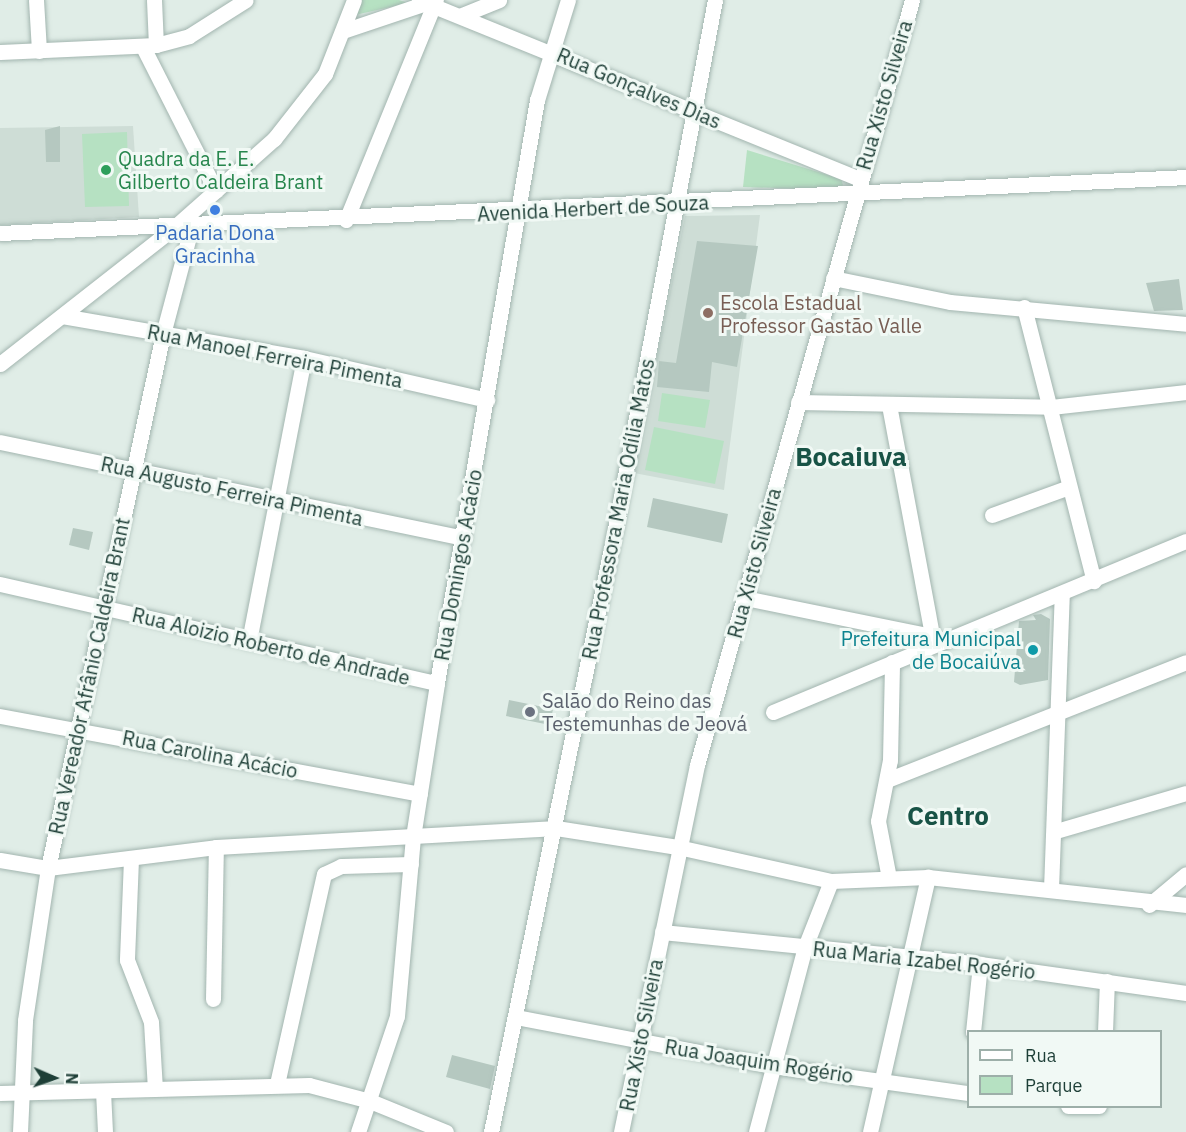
<!DOCTYPE html>
<meta charset="utf-8">
<style>
body{margin:0}
#map{position:relative;width:1186px;height:1132px;overflow:hidden;background:#e0ede7;font-family:"IBM Plex Sans",sans-serif}
div>[style]{position:absolute}
[style*='--x']{left:calc(var(--x)*1px);top:calc(var(--y)*1px);width:calc(var(--w)*1px);rotate:calc(var(--a)*1deg)}
.built>*{inset:0;background:#ceddd6}
.green>*{inset:0;background:#b6e1c2}
.building>*{inset:0;background:#b5c8c0}
.roads{filter:drop-shadow(0 0 2px #a2b5af) drop-shadow(0 0 2px #a2b5af)}
.minor>*{height:15px;margin:-7.5px;padding:0 7.5px;transform-origin:7.5px;border-radius:7.5px;background:#fff}
.dots>*{width:16px;height:16px;translate:-50% -50%;box-sizing:border-box;border:3px solid #f1f9f5;border-radius:50%}
span{translate:-50% -50%;white-space:nowrap;text-align:center;line-height:1.15;-webkit-text-stroke:6px #f1f9f5;paint-order:stroke}
.street-label{font-size:20px;color:#1e3f37}
.leisure-label{font-size:20px;color:#27864d}
.left{translate:0 -50%;text-align:left}
.shop-label{font-size:20px;color:#366cbe}
.education-label{font-size:20px;color:#785e54}
.culture-label{font-size:20px;color:#0d838f}
.right{translate:-100% -50%;text-align:right}
.worship-label{font-size:20px;color:#5b616d}
.district-label{font-size:26px;color:#185346;font-weight:700}
.legend{position:absolute;left:967px;top:1030px;width:195px;height:78px;box-sizing:border-box;background:#f1f9f5;border:2px solid #9dafa9;margin:0;padding:8px 10px;list-style:none;font-size:18px;color:#1e3f37}
.legend li{display:flex;align-items:center;gap:12px;height:30px}
.legend b{width:30px;border:2px solid #9dafa9}
.north{position:absolute;left:24px;top:1048px;width:60px;height:60px;-webkit-text-stroke:4px #f1f9f5;paint-order:stroke;rotate:92deg;font-size:16px;font-weight:700;line-height:24px;text-align:center;color:#1e3f37}
.north::after{content:'';display:block;margin:auto;width:21px;height:27px;background:#1e3f37;clip-path:polygon(50% 0,100% 100%,50% 72%,0 100%)}
</style>
<div id="map">
<div class="built">
<div style="clip-path:polygon(133px 126px,139px 217px,0 225px,0 128px)"></div>
<div style="clip-path:polygon(760px 215px,724px 490px,634px 473px,685px 216px)"></div>
</div>
<div class="green">
<div style="clip-path:polygon(360px 0,399px 0,408px 3px,355px 15px)"></div>
<div style="clip-path:polygon(127px 132px,129px 206px,85px 207px,82px 134px)"></div>
<div style="clip-path:polygon(747px 150px,841px 179px,843px 185px,839px 190px,743px 187px)"></div>
<div style="clip-path:polygon(662px 393px,710px 400px,705px 428px,658px 421px)"></div>
<div style="clip-path:polygon(654px 427px,724px 441px,715px 484px,645px 470px)"></div>
</div>
<div class="building">
<div style="clip-path:polygon(60px 126px,60px 162px,46px 162px,45px 130px)"></div>
<div style="clip-path:polygon(697px 241px,758px 246px,737px 367px,712px 362px,709px 392px,657px 387px,659px 361px,676px 363px)"></div>
<div style="clip-path:polygon(1179px 279px,1183px 310px,1154px 311px,1146px 283px)"></div>
<div style="clip-path:polygon(653px 498px,728px 514px,722px 543px,647px 527px)"></div>
<div style="clip-path:polygon(73px 528px,93px 532px,89px 550px,69px 545px)"></div>
<div style="clip-path:polygon(1041px 614px,1050px 619px,1048px 680px,1020px 685px,1014px 682px,1019px 621px,1036px 620px,1033px 615px)"></div>
<div style="clip-path:polygon(509px 700px,553px 709px,550px 725px,506px 716px)"></div>
<div style="clip-path:polygon(452px 1055px,495px 1066px,490px 1089px,446px 1077px)"></div>
</div>
<div class="roads">
<div class="minor">
<div style="--x:36;--y:0;--w:51;--a:86.6"></div>
<div style="--x:154;--y:0;--w:45;--a:87.5"></div>
<div style="--x:419;--y:0;--w:476;--a:22.1"></div>
<div style="--x:462;--y:15;--w:40;--a:-22"></div>
<div style="--x:343;--y:31;--w:88;--a:-18.6"></div>
<div style="--x:143;--y:47;--w:161;--a:63.1"></div>
<div style="--x:0;--y:52;--w:156;--a:-2.6"></div>
<div style="--x:156;--y:45;--w:34;--a:-15"></div>
<div style="--x:189;--y:36;--w:67;--a:-32.3"></div>
<div style="--x:346;--y:220;--w:238;--a:-67.8"></div>
<div style="--x:0;--y:233;--w:1187;--a:-2.7"></div>
<div style="--x:833;--y:278;--w:119;--a:11.6"></div>
<div style="--x:950;--y:302;--w:237;--a:5.3"></div>
<div style="--x:1024;--y:307;--w:283;--a:75.7"></div>
<div style="--x:62;--y:316;--w:246;--a:9.8"></div>
<div style="--x:304;--y:358;--w:188;--a:12.9"></div>
<div style="--x:0;--y:364;--w:225;--a:-38.1"></div>
<div style="--x:177;--y:225;--w:130;--a:-41.6"></div>
<div style="--x:274;--y:139;--w:83;--a:-51.9"></div>
<div style="--x:325;--y:74;--w:79;--a:-68.6"></div>
<div style="--x:798;--y:402;--w:253;--a:1.1"></div>
<div style="--x:1051;--y:407;--w:136;--a:-6.3"></div>
<div style="--x:889;--y:405;--w:244;--a:79.4"></div>
<div style="--x:0;--y:442;--w:473;--a:11.7"></div>
<div style="--x:992;--y:515;--w:82;--a:-20"></div>
<div style="--x:0;--y:584;--w:448;--a:12.8"></div>
<div style="--x:745;--y:598;--w:191;--a:11.5"></div>
<div style="--x:249;--y:641;--w:288;--a:-79"></div>
<div style="--x:773;--y:712;--w:447;--a:-22.5"></div>
<div style="--x:0;--y:716;--w:427;--a:10.5"></div>
<div style="--x:887;--y:780;--w:321;--a:-21.5"></div>
<div style="--x:1056;--y:831;--w:135;--a:-16.3"></div>
<div style="--x:131;--y:859;--w:101;--a:92.3"></div>
<div style="--x:127;--y:960;--w:66;--a:68.8"></div>
<div style="--x:151;--y:1022;--w:67;--a:86.6"></div>
<div style="--x:0;--y:860;--w:49;--a:9.5"></div>
<div style="--x:48;--y:868;--w:169;--a:-7.1"></div>
<div style="--x:216;--y:847;--w:341;--a:-3.2"></div>
<div style="--x:556;--y:828;--w:123;--a:8.9"></div>
<div style="--x:678;--y:847;--w:157;--a:12.5"></div>
<div style="--x:831;--y:881;--w:97;--a:-2.4"></div>
<div style="--x:928;--y:877;--w:260;--a:6.2"></div>
<div style="--x:889;--y:878;--w:58;--a:-100.9"></div>
<div style="--x:878;--y:821;--w:62;--a:-78.9"></div>
<div style="--x:890;--y:760;--w:98;--a:-88.8"></div>
<div style="--x:1051;--y:889;--w:294;--a:-87.9"></div>
<div style="--x:1149;--y:905;--w:48;--a:-40"></div>
<div style="--x:662;--y:932;--w:320;--a:5.7"></div>
<div style="--x:980;--y:964;--w:208;--a:8"></div>
<div style="--x:213;--y:999;--w:152;--a:-88.9"></div>
<div style="--x:516;--y:1017;--w:262;--a:10.8"></div>
<div style="--x:773;--y:1066;--w:197;--a:7.9"></div>
<div style="--x:973;--y:1032;--w:68;--a:-84.1"></div>
<div style="--x:1105;--y:1032;--w:51;--a:-87.8"></div>
<div style="--x:277;--y:1084;--w:215;--a:-77.4"></div>
<div style="--x:324;--y:874;--w:19;--a:-25"></div>
<div style="--x:341;--y:866;--w:70;--a:-1.6"></div>
<div style="--x:103;--y:1091;--w:41;--a:87.2"></div>
<div style="--x:0;--y:1093;--w:309;--a:-1.5"></div>
<div style="--x:309;--y:1085;--w:63;--a:14.7"></div>
<div style="--x:370;--y:1101;--w:82;--a:22.2"></div>
<div style="--x:1068;--y:1106;--w:31;--a:0"></div>
<div style="--x:20;--y:1132;--w:112;--a:-87.4"></div>
<div style="--x:25;--y:1020;--w:154;--a:-81.4"></div>
<div style="--x:48;--y:868;--w:546;--a:-77.85"></div>
<div style="--x:163;--y:334;--w:113;--a:-75.1"></div>
<div style="--x:358;--y:1132;--w:122;--a:-71.4"></div>
<div style="--x:397;--y:1016;--w:180;--a:-84.9"></div>
<div style="--x:413;--y:837;--w:156;--a:-81.1"></div>
<div style="--x:437;--y:683;--w:592;--a:-80.27"></div>
<div style="--x:537;--y:100;--w:105;--a:-72.8"></div>
<div style="--x:491;--y:1132;--w:616;--a:-78.38"></div>
<div style="--x:615;--y:529;--w:538;--a:-79.3"></div>
<div style="--x:621;--y:1132;--w:375;--a:-78.3"></div>
<div style="--x:697;--y:765;--w:795;--a:-74.3"></div>
<div style="--x:756;--y:1132;--w:191;--a:-75.2"></div>
<div style="--x:805;--y:947;--w:71;--a:-68.5"></div>
<div style="--x:870;--y:1132;--w:262;--a:-77.2"></div>
</div>
</div>
<div class="dots">
<div style="left:106px;top:170px;background:#2e9e5b"></div>
<div style="left:215px;top:210px;background:#3f7fe0"></div>
<div style="left:708px;top:313px;background:#8d6e63"></div>
<div style="left:1033px;top:650px;background:#0f9aa8"></div>
<div style="left:530px;top:712px;background:#6b7280"></div>
</div>
<div class="street-label">
<span style="left:639px;top:88px;rotate:23deg">Rua Gonçalves Dias</span>
<span style="left:884px;top:95px;rotate:-74deg">Rua Xisto Silveira</span>
<span style="left:593px;top:208px;rotate:-3deg">Avenida Herbert de Souza</span>
<span style="left:275px;top:356px;rotate:11deg">Rua Manoel Ferreira Pimenta</span>
<span style="left:232px;top:491px;rotate:12deg">Rua Augusto Ferreira Pimenta</span>
<span style="left:618px;top:509px;rotate:-79deg">Rua Professora Maria Odília Matos</span>
<span style="left:754px;top:563px;rotate:-75deg">Rua Xisto Silveira</span>
<span style="left:458px;top:565px;rotate:-80deg">Rua Domingos Acácio</span>
<span style="left:271px;top:646px;rotate:13deg">Rua Aloizio Roberto de Andrade</span>
<span style="left:89px;top:676px;rotate:-78deg">Rua Vereador Afrânio Caldeira Brant</span>
<span style="left:210px;top:754px;rotate:11deg">Rua Carolina Acácio</span>
<span style="left:924px;top:960px;rotate:6deg">Rua Maria Izabel Rogério</span>
<span style="left:641px;top:1035px;rotate:-79deg">Rua Xisto Silveira</span>
<span style="left:759px;top:1061px;rotate:9deg">Rua Joaquim Rogério</span>
</div>
<div class="leisure-label">
<span class="left" style="left:118px;top:170px">Quadra da E. E.<br>Gilberto Caldeira Brant</span>
</div>
<div class="shop-label">
<span style="left:215px;top:244px">Padaria Dona<br>Gracinha</span>
</div>
<div class="education-label">
<span class="left" style="left:720px;top:314px">Escola Estadual<br>Professor Gastão Valle</span>
</div>
<div class="culture-label">
<span class="right" style="left:1021px;top:650px">Prefeitura Municipal<br>de Bocaiúva</span>
</div>
<div class="worship-label">
<span class="left" style="left:542px;top:712px">Salão do Reino das<br>Testemunhas de Jeová</span>
</div>
<div class="district-label">
<span style="left:851px;top:457px">Bocaiuva</span>
<span style="left:948px;top:816px">Centro</span>
</div>
<ul class="legend">
<li><b style="height:8px;background:#fff"></b>Rua</li>
<li><b style="height:16px;background:#b6e1c2"></b>Parque</li>
</ul>
<div class="north">N</div>
</div>
